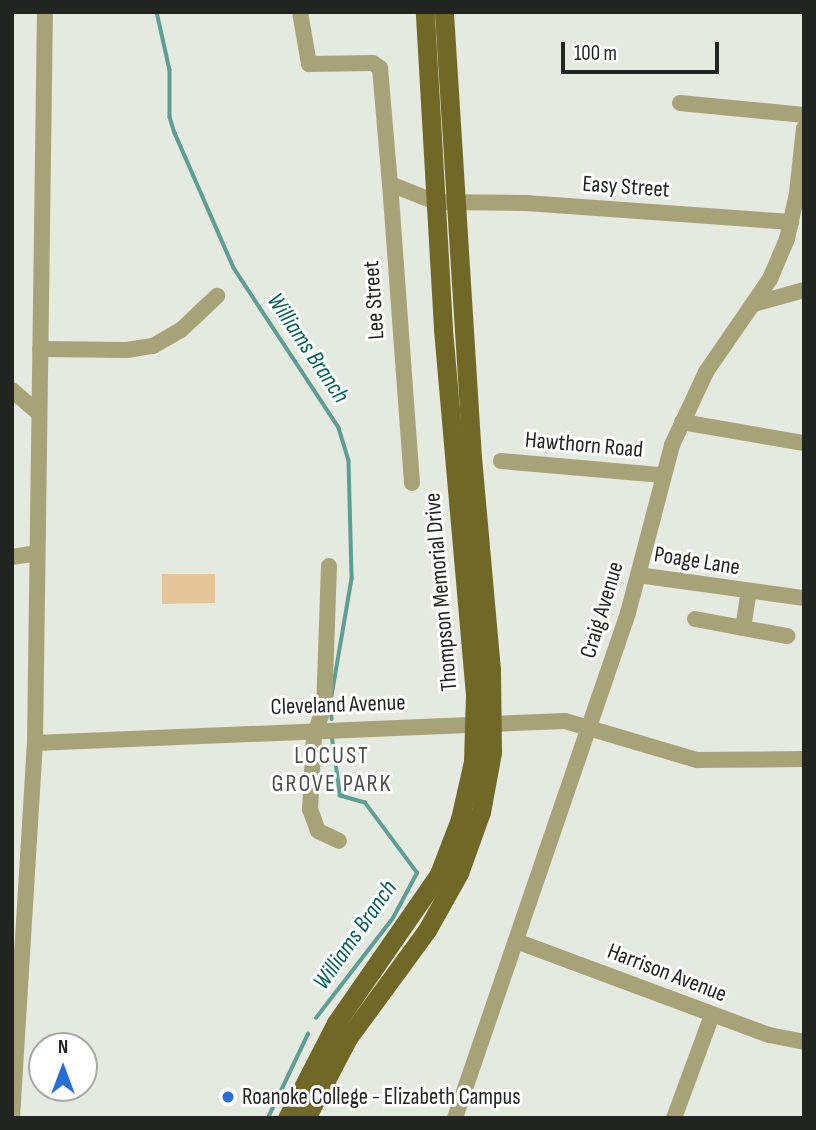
<!DOCTYPE html>
<style>
body{margin:0}
#map{position:relative;width:816px;height:1130px;overflow:hidden;background:#e5eae0;font-family:"Sofia Sans Condensed",sans-serif}
div>[style]{position:absolute}
[style*='--x']{left:calc(var(--x)*1px);top:calc(var(--y)*1px);width:calc(var(--w)*1px);rotate:calc(var(--a)*1deg)}
.green>*{inset:0;background:#e3c599}
.stream>*{height:3.5px;margin:-1.75px;padding:0 1.75px;transform-origin:1.75px;border-radius:1.75px;background:#5f9e92}
.minor>*{height:16px;margin:-8px;padding:0 8px;transform-origin:8px;border-radius:8px;background:#a7a379}
.major>*{height:19px;margin:-9.5px;padding:0 9.5px;transform-origin:9.5px;border-radius:9.5px;background:#706826}
.dots>*{width:19px;height:19px;translate:-50% -50%;box-sizing:border-box;border:4px solid #fff;border-radius:50%}
span{translate:-50% -50%;white-space:nowrap;text-align:center;line-height:1.15;-webkit-text-stroke:6px #fff;paint-order:stroke}
.street-label{font-size:23px;color:#222421}
.poi-label{font-size:23px;color:#222421}
.left{translate:0 -50%;text-align:left}
.water-label{font-size:24px;color:#036155;font-style:italic}
.neighbourhood-label{font-size:24px;color:#4b4f47;letter-spacing:2px}
.frame{position:absolute;inset:0;border:14px solid #222421;pointer-events:none}
.north{position:absolute;left:28px;top:1032px;width:70px;height:70px;box-sizing:border-box;background:#fff;border:2px solid #a7a7a6;border-radius:50%;rotate:0deg;font-size:19px;font-weight:700;line-height:28px;text-align:center;color:#222421}
.north::after{content:'';display:block;margin:auto;width:24px;height:32px;background:#266eda;clip-path:polygon(50% 0,100% 100%,50% 72%,0 100%)}
.scale{position:absolute;left:561px;top:42px;width:158px;height:32px;box-sizing:border-box;border:4px solid #222421;border-top:0;padding-left:9px;font-size:21px;line-height:24px;white-space:nowrap;color:#222421;-webkit-text-stroke:5px #fff;paint-order:stroke}
</style>
<div id="map">
<div class="green">
<div style="clip-path:polygon(215px 574px,215px 603px,162px 604px,162px 574px)"></div>
</div>
<div class="stream">
<div style="--x:157;--y:12;--w:59;--a:77.4"></div>
<div style="--x:170;--y:70;--w:47;--a:90"></div>
<div style="--x:170;--y:117;--w:17;--a:73"></div>
<div style="--x:175;--y:133;--w:147;--a:66.4"></div>
<div style="--x:234;--y:268;--w:191;--a:56.7"></div>
<div style="--x:339;--y:428;--w:34;--a:73"></div>
<div style="--x:349;--y:461;--w:118;--a:88.5"></div>
<div style="--x:352;--y:579;--w:119;--a:99.7"></div>
<div style="--x:331;--y:707;--w:12;--a:85"></div>
<div style="--x:316;--y:1018;--w:126;--a:-52.4"></div>
<div style="--x:393;--y:918;--w:51;--a:-61.9"></div>
<div style="--x:417;--y:873;--w:87;--a:-126.6"></div>
<div style="--x:365;--y:803;--w:26;--a:-164"></div>
<div style="--x:340;--y:796;--w:59;--a:-97.9"></div>
<div style="--x:268;--y:1118;--w:93;--a:-64.5"></div>
</div>
<div class="minor">
<div style="--x:300;--y:12;--w:53;--a:80.2"></div>
<div style="--x:309;--y:64;--w:64;--a:-0.9"></div>
<div style="--x:373;--y:63;--w:9;--a:36"></div>
<div style="--x:380;--y:68;--w:116;--a:85.1"></div>
<div style="--x:680;--y:103;--w:125;--a:5.5"></div>
<div style="--x:754;--y:304;--w:52;--a:-15.6"></div>
<div style="--x:40;--y:349;--w:87;--a:0.7"></div>
<div style="--x:127;--y:350;--w:26;--a:-9"></div>
<div style="--x:153;--y:346;--w:32;--a:-30"></div>
<div style="--x:181;--y:330;--w:50;--a:-43.4"></div>
<div style="--x:12;--y:390;--w:35;--a:41"></div>
<div style="--x:682;--y:422;--w:124;--a:9.8"></div>
<div style="--x:501;--y:461;--w:162;--a:5"></div>
<div style="--x:412;--y:483;--w:300;--a:-94.2"></div>
<div style="--x:390;--y:184;--w:49;--a:21.4"></div>
<div style="--x:436;--y:202;--w:90;--a:0.6"></div>
<div style="--x:526;--y:203;--w:266;--a:4.1"></div>
<div style="--x:12;--y:557;--w:24;--a:-9"></div>
<div style="--x:329;--y:566;--w:141;--a:92"></div>
<div style="--x:324;--y:707;--w:31;--a:109"></div>
<div style="--x:314;--y:736;--w:73;--a:93.1"></div>
<div style="--x:310;--y:809;--w:23;--a:70"></div>
<div style="--x:318;--y:831;--w:23;--a:25"></div>
<div style="--x:638;--y:575;--w:168;--a:7.9"></div>
<div style="--x:695;--y:619;--w:94;--a:10.5"></div>
<div style="--x:743;--y:628;--w:36;--a:-81"></div>
<div style="--x:35;--y:743;--w:530;--a:-2.38"></div>
<div style="--x:565;--y:721;--w:138;--a:16.5"></div>
<div style="--x:697;--y:760;--w:107;--a:-0.5"></div>
<div style="--x:516;--y:941;--w:270;--a:20.4"></div>
<div style="--x:769;--y:1035;--w:36;--a:11"></div>
<div style="--x:12;--y:1118;--w:376;--a:-86.5"></div>
<div style="--x:35;--y:743;--w:731;--a:-89.22"></div>
<div style="--x:455;--y:1118;--w:534;--a:-71.09"></div>
<div style="--x:628;--y:613;--w:174;--a:-75.3"></div>
<div style="--x:672;--y:445;--w:81;--a:-65"></div>
<div style="--x:706;--y:372;--w:113;--a:-55.5"></div>
<div style="--x:770;--y:279;--w:43;--a:-67"></div>
<div style="--x:787;--y:239;--w:47;--a:-77.7"></div>
<div style="--x:797;--y:193;--w:65;--a:-83.9"></div>
<div style="--x:674;--y:1118;--w:110;--a:-69.7"></div>
</div>
<div class="major">
<div style="--x:287;--y:1118;--w:107;--a:-62.7"></div>
<div style="--x:336;--y:1023;--w:181;--a:-55.3"></div>
<div style="--x:439;--y:874;--w:59;--a:-69.1"></div>
<div style="--x:460;--y:819;--w:58;--a:-77.2"></div>
<div style="--x:473;--y:762;--w:67;--a:-88.3"></div>
<div style="--x:475;--y:695;--w:368;--a:-95"></div>
<div style="--x:443;--y:328;--w:317;--a:-93.3"></div>
<div style="--x:306;--y:1118;--w:90;--a:-62.3"></div>
<div style="--x:348;--y:1038;--w:134;--a:-53.8"></div>
<div style="--x:427;--y:930;--w:65;--a:-60.7"></div>
<div style="--x:459;--y:873;--w:65;--a:-70.2"></div>
<div style="--x:481;--y:812;--w:61;--a:-79.6"></div>
<div style="--x:492;--y:752;--w:82;--a:-90.7"></div>
<div style="--x:491;--y:670;--w:213;--a:-95.1"></div>
<div style="--x:472;--y:458;--w:447;--a:-93.6"></div>
</div>
<div class="dots">
<div style="left:228px;top:1097px;background:#266eda"></div>
</div>
<div class="street-label">
<span style="left:626px;top:187px;rotate:4deg">Easy Street</span>
<span style="left:374px;top:300px;rotate:-94deg">Lee Street</span>
<span style="left:584px;top:445px;rotate:5deg">Hawthorn Road</span>
<span style="left:697px;top:561px;rotate:9deg">Poage Lane</span>
<span style="left:441px;top:592px;rotate:-95deg">Thompson Memorial Drive</span>
<span style="left:602px;top:610px;rotate:-73deg">Craig Avenue</span>
<span style="left:338px;top:705px;rotate:-2deg">Cleveland Avenue</span>
<span style="left:667px;top:973px;rotate:21deg">Harrison Avenue</span>
</div>
<div class="poi-label">
<span class="left" style="left:242px;top:1097px">Roanoke College - Elizabeth Campus</span>
</div>
<div class="water-label">
<span style="left:308px;top:348px;rotate:56deg">Williams Branch</span>
<span style="left:355px;top:935px;rotate:-55deg">Williams Branch</span>
</div>
<div class="neighbourhood-label">
<span style="left:332px;top:770px">LOCUST<br>GROVE PARK</span>
</div>
<div class="frame"></div>
<div class="north">N</div>
<div class="scale">100 m</div>
</div>
